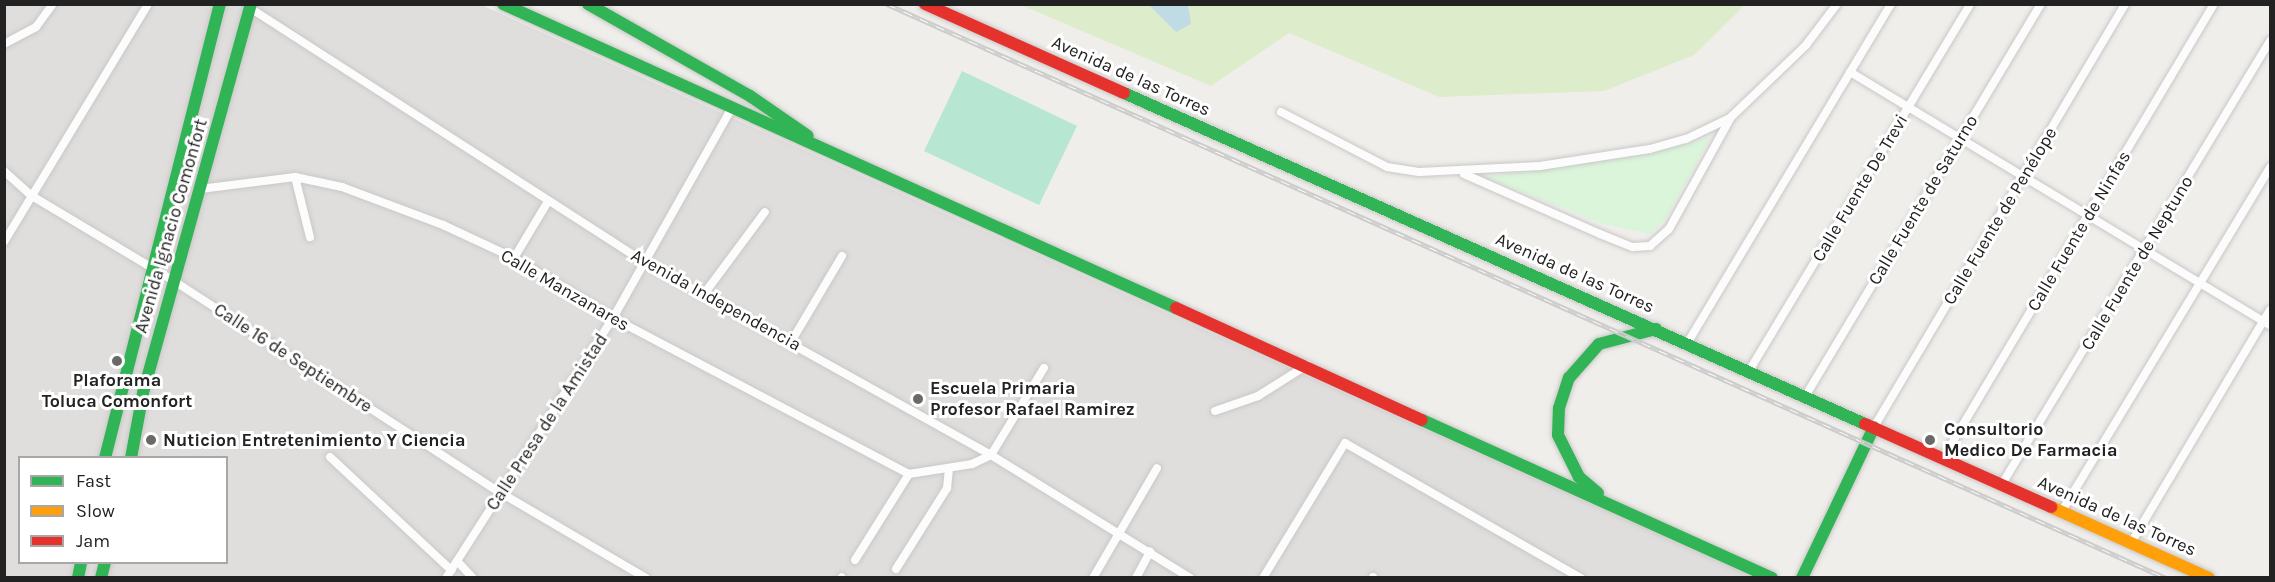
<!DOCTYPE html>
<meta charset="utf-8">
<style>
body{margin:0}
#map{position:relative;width:2275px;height:582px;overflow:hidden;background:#f0eeeb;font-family:Karla,sans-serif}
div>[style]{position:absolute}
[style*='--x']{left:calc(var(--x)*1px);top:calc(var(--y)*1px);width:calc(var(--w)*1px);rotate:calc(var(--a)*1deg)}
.residential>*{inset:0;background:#dfdedc}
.grass>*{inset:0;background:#ddeccb}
.park>*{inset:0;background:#daf5da}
.pitch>*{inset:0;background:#b7e6d2}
.water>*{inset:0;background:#bfdbe3}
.roads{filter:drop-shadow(0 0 2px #c9c8c7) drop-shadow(0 0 2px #c9c8c7)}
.street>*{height:8px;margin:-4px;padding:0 4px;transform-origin:4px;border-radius:4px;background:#fdfcfc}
.fast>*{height:12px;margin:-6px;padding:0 6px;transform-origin:6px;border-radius:6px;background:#30b455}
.slow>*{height:12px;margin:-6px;padding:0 6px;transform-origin:6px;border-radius:6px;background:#ff9f0a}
.jam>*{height:12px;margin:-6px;padding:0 6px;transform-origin:6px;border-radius:6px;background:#e5322d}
.rail>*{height:5px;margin-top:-2.5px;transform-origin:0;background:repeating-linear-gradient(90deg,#fff 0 9px,#ccc 0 18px);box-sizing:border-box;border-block:2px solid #ccc}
.dots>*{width:16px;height:16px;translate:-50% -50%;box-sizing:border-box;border:3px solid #fff;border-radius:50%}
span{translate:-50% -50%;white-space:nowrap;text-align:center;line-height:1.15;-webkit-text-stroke:6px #fff;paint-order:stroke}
.street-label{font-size:18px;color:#222}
.poi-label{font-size:18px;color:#222;font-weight:700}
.left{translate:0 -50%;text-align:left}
.frame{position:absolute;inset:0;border:6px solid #222;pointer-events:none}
.legend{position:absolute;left:18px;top:456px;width:210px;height:108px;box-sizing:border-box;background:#fff;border:2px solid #a7a7a7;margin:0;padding:8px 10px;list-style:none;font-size:18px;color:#222}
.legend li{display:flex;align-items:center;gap:12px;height:30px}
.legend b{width:30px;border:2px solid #a7a7a7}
</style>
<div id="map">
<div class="residential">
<div style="clip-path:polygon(evenodd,4px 5px,481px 5px,1753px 577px,5px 577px,4px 5px,20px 458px,226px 458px,226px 562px,20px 562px,20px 458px)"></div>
</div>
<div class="grass">
<div style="clip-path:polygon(1021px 5px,1745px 5px,1694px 55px,1604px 91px,1439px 97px,1289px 33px,1211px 86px)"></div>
</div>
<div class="park">
<div style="clip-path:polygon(1711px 137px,1666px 218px,1650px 234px,1603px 224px,1485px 177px,1654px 152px)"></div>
</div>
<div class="pitch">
<div style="clip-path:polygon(962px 71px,1077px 126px,1039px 205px,924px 151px)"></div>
</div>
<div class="water">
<div style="clip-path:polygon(1149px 5px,1188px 5px,1191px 24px,1176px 32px)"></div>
</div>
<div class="roads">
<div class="street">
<div style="--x:250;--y:8;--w:471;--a:32.8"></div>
<div style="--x:646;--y:263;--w:395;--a:29.1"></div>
<div style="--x:991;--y:455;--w:234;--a:31.7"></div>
<div style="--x:4;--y:44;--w:36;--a:-28"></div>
<div style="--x:36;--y:27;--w:29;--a:-54"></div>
<div style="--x:1850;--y:72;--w:490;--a:31.1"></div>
<div style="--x:1281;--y:112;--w:119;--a:27.4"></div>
<div style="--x:1387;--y:167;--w:32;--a:9"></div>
<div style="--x:1419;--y:172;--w:121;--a:-2.8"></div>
<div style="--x:1540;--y:166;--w:111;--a:-8.8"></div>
<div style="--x:1650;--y:149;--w:37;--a:-16"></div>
<div style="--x:1686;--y:139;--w:49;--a:-25.5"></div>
<div style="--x:1730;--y:118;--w:105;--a:-43.8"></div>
<div style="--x:1806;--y:45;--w:51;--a:-52.9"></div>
<div style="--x:4;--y:171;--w:38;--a:42"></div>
<div style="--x:32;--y:196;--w:165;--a:30.9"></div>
<div style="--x:174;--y:281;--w:390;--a:33"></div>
<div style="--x:501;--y:493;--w:168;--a:30.4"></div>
<div style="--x:1464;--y:174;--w:149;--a:23.8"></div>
<div style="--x:1600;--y:234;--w:35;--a:22"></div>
<div style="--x:1633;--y:247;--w:17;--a:-3"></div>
<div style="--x:1650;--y:246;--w:25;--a:-42"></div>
<div style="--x:1669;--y:229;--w:126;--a:-61"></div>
<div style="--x:295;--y:177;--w:62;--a:76"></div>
<div style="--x:200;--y:189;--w:96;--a:-7.2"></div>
<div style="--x:295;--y:177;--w:48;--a:12"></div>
<div style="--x:342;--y:187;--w:108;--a:20.6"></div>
<div style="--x:443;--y:225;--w:78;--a:24.9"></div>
<div style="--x:514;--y:258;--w:116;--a:31.2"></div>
<div style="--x:613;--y:318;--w:335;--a:27.8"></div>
<div style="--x:909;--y:474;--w:64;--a:-9"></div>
<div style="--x:972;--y:464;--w:21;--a:-25"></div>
<div style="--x:991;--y:455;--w:102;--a:-58.7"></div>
<div style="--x:4;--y:242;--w:278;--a:-58.8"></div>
<div style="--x:514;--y:258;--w:64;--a:-59"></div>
<div style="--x:704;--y:294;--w:102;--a:-53.4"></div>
<div style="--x:791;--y:342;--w:100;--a:-59.3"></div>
<div style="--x:1688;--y:342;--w:394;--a:-59"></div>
<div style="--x:1749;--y:371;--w:428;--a:-58.9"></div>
<div style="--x:1806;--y:395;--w:456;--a:-59"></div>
<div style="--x:1215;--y:411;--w:46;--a:-19.2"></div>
<div style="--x:1258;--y:396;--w:58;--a:-32.3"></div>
<div style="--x:1874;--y:427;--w:492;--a:-59.3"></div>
<div style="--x:330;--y:457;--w:166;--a:43"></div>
<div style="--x:1943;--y:458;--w:529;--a:-59.17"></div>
<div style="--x:2002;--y:484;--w:518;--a:-58.83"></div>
<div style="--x:2062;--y:511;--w:402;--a:-58.8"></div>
<div style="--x:2131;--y:543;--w:271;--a:-59.2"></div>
<div style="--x:855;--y:560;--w:102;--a:-57.9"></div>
<div style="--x:457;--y:561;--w:23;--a:47"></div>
<div style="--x:896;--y:569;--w:96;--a:-57.8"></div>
<div style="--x:947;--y:488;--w:19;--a:-84"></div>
<div style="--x:446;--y:578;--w:309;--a:-57.3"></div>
<div style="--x:613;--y:318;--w:241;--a:-60.5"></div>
<div style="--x:841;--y:578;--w:1;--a:-45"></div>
<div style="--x:1093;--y:578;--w:127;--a:-59.8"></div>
<div style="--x:1136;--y:578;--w:30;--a:-62"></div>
<div style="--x:1263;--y:578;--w:158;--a:-58.7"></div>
<div style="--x:1345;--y:443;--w:272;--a:29.8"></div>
<div style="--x:1373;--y:578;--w:1;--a:-90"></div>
</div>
<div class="fast">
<div style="--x:503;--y:4;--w:738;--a:24.31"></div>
<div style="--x:588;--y:4;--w:186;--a:29.6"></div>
<div style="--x:750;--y:96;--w:70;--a:34.6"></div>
<div style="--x:1124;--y:93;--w:812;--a:24.07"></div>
<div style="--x:1422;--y:420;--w:384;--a:24.3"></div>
<div style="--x:105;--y:458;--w:468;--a:-75.8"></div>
<div style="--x:131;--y:458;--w:66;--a:-79.5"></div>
<div style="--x:143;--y:393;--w:404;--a:-74.5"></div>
<div style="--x:1598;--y:493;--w:25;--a:-140"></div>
<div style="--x:1579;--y:477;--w:47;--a:-116.6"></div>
<div style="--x:1558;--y:435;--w:27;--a:-88"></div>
<div style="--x:1559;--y:408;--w:32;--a:-72"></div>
<div style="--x:1569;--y:378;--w:45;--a:-48.6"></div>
<div style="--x:1599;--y:344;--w:59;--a:-14.7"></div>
<div style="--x:78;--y:578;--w:16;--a:-79"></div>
<div style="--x:101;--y:578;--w:16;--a:-76"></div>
<div style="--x:1802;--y:578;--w:167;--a:-64.5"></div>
</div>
<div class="slow">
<div style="--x:2051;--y:507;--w:173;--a:24.2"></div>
</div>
<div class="jam">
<div style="--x:925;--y:4;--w:218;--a:24.1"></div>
<div style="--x:1176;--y:308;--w:270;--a:24.5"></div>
<div style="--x:1865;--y:424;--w:204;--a:24"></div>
</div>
</div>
<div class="rail">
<div style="--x:887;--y:4;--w:1402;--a:24.17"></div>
</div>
<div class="dots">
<div style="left:117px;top:361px;background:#6a6968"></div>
<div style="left:918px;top:399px;background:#6a6968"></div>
<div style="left:151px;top:440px;background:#6a6968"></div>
<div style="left:1930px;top:440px;background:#6a6968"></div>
</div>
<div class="street-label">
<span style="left:1131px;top:76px;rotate:24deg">Avenida de las Torres</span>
<span style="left:1860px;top:188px;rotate:-59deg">Calle Fuente De Trevi</span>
<span style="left:1923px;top:200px;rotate:-59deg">Calle Fuente de Saturno</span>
<span style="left:2000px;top:216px;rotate:-59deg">Calle Fuente de Penélope</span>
<span style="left:171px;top:226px;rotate:-74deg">Avenida Ignacio Comonfort</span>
<span style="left:2079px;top:231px;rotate:-59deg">Calle Fuente de Ninfas</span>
<span style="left:2137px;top:263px;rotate:-59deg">Calle Fuente de Neptuno</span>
<span style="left:1575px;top:273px;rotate:24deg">Avenida de las Torres</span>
<span style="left:565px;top:290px;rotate:30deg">Calle Manzanares</span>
<span style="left:716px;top:300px;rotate:29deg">Avenida Independencia</span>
<span style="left:293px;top:358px;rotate:33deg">Calle 16 de Septiembre</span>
<span style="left:547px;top:422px;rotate:-57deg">Calle Presa de la Amistad</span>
<span style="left:2117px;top:516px;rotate:24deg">Avenida de las Torres</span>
</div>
<div class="poi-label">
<span style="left:117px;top:391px">Plaforama<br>Toluca Comonfort</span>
<span class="left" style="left:930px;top:399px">Escuela Primaria<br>Profesor Rafael Ramirez</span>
<span class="left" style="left:1944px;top:440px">Consultorio<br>Medico De Farmacia</span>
<span class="left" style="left:163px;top:440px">Nuticion Entretenimiento Y Ciencia</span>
</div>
<div class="frame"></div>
<ul class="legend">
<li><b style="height:8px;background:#30b455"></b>Fast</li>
<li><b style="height:8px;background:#ff9f0a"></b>Slow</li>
<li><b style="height:8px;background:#e5322d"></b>Jam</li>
</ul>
</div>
